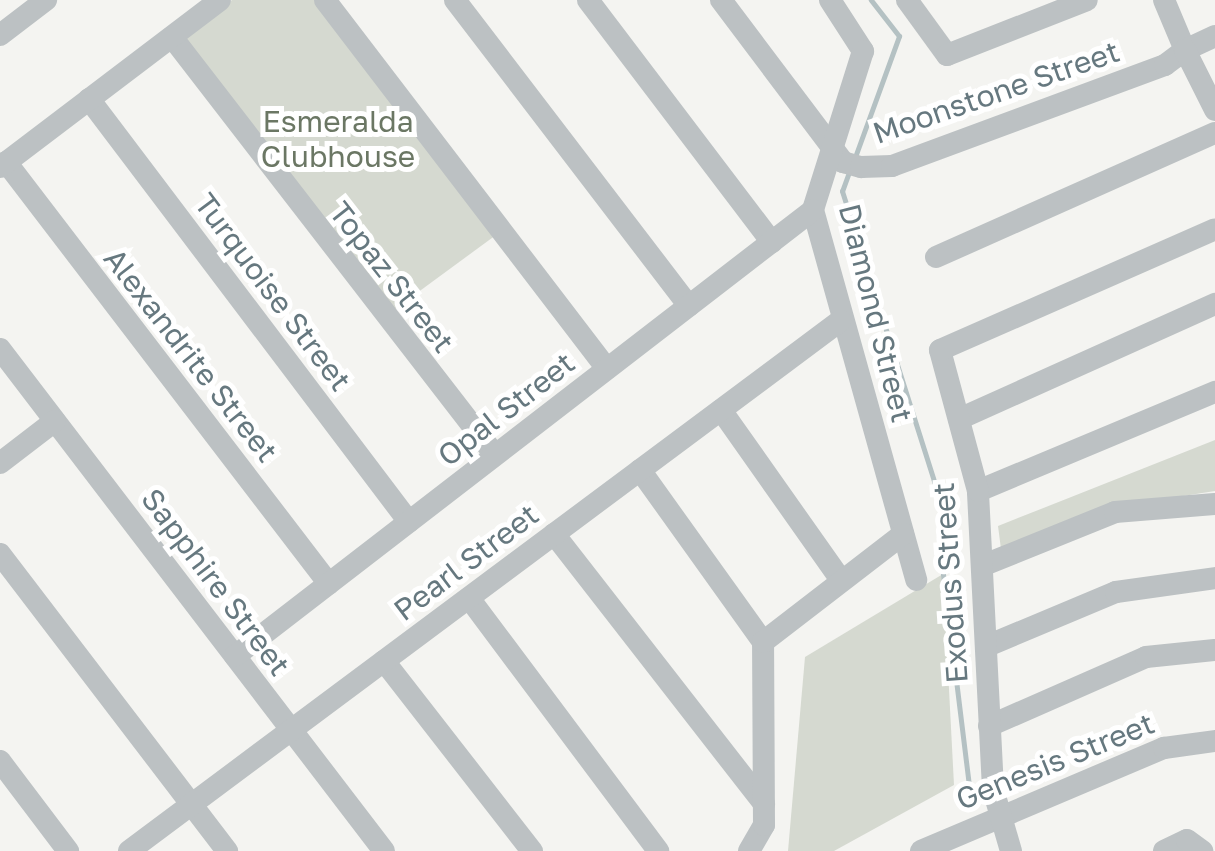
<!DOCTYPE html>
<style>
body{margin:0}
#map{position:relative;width:1215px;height:851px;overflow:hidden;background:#f4f4f1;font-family:"Golos Text",sans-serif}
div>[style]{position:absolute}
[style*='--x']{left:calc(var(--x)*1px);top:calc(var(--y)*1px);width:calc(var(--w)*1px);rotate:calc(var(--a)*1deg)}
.green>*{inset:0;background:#d5d9d0}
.stream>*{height:5px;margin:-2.5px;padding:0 2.5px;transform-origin:2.5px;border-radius:2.5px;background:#b4c1c3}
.minor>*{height:22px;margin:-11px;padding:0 11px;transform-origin:11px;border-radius:11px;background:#bcc1c3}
span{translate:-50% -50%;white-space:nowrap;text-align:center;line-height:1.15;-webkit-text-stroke:10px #fff;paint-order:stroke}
.street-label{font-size:30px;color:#66787f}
.park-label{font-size:30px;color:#6b7764}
</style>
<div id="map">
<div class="green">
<div style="clip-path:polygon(232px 0,318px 0,496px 235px,387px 315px,180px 41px)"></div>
<div style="clip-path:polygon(1215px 440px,1215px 491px,1113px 507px,1001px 549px,998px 526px)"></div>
<div style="clip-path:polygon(943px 574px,954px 785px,834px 851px,788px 851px,805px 657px)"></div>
</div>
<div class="stream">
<div style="--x:855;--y:157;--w:129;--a:-70"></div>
<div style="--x:899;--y:36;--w:46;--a:-127.9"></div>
<div style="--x:849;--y:172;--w:20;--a:110"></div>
<div style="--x:842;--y:191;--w:330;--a:72.4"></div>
<div style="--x:942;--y:506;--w:68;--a:89.2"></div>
<div style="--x:943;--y:574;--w:214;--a:83"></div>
</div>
<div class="minor">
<div style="--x:325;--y:0;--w:464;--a:52.6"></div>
<div style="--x:455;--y:0;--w:385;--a:52.6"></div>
<div style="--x:588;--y:0;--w:304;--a:52.8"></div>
<div style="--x:721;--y:0;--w:203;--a:53"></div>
<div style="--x:843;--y:162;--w:19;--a:16"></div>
<div style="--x:861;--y:167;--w:31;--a:-2"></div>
<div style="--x:892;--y:166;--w:291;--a:-20.3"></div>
<div style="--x:1165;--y:65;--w:25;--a:-37"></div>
<div style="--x:1185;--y:50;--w:54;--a:-112.8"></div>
<div style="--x:830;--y:0;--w:61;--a:57.1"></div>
<div style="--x:863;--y:51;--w:167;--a:107.5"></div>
<div style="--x:813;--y:210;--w:384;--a:74.4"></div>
<div style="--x:907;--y:0;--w:68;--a:54"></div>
<div style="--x:947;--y:55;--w:150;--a:-21.4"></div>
<div style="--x:0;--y:35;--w:58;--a:-37.3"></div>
<div style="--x:1215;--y:36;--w:33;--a:155"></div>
<div style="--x:1185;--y:50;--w:67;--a:63.4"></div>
<div style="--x:172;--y:37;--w:528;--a:52.31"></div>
<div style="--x:89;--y:99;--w:530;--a:52.89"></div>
<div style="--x:6;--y:162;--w:531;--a:52.57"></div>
<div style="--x:0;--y:167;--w:276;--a:-37.2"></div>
<div style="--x:936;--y:257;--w:305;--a:-24"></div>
<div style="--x:0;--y:349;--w:632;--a:52.59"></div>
<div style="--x:721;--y:410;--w:207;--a:54.8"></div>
<div style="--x:959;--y:419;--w:281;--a:-24.2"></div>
<div style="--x:0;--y:463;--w:69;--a:-37.4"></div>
<div style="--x:640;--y:470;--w:211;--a:54.4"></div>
<div style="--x:978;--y:491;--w:257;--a:-22.7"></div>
<div style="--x:554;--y:534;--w:342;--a:52.1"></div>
<div style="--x:0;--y:554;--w:374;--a:52.6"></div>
<div style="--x:984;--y:565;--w:141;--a:-22"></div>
<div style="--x:1115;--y:512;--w:100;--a:-4.6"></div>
<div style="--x:469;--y:598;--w:316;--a:53.2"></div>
<div style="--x:987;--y:646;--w:140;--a:-22.7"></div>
<div style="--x:1116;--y:592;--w:100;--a:-8"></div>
<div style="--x:235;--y:656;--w:730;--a:-37.65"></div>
<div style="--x:384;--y:661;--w:241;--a:52.1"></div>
<div style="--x:989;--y:726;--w:171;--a:-23.7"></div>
<div style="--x:1146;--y:657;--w:69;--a:-5.8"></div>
<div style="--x:0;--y:761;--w:113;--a:52.9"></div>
<div style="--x:129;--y:851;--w:887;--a:-36.7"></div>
<div style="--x:749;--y:851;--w:30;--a:-60"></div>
<div style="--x:764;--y:825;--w:183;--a:-90.3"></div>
<div style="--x:763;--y:642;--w:177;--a:-37.6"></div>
<div style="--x:921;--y:851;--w:264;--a:-23"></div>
<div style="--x:1164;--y:748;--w:51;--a:-7.8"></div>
<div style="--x:1011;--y:851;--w:65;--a:-106.2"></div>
<div style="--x:993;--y:789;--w:298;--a:-92.9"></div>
<div style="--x:978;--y:491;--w:146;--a:-105.1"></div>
<div style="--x:940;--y:350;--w:300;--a:-23.7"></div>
<div style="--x:1164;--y:851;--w:25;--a:-26"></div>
<div style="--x:1187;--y:840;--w:19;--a:36"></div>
</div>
<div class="street-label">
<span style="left:996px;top:92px;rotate:-19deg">Moonstone Street</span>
<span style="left:392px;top:277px;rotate:52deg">Topaz Street</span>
<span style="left:273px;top:292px;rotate:53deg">Turquoise Street</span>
<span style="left:876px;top:313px;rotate:76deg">Diamond Street</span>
<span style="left:191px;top:355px;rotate:52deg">Alexandrite Street</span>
<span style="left:506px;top:409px;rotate:-38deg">Opal Street</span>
<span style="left:466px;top:562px;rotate:-37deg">Pearl Street</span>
<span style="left:216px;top:582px;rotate:53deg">Sapphire Street</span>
<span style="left:950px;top:583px;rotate:-94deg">Exodus Street</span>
<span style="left:1055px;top:761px;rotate:-22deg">Genesis Street</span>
</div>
<div class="park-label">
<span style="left:338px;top:138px">Esmeralda<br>Clubhouse</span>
</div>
</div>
